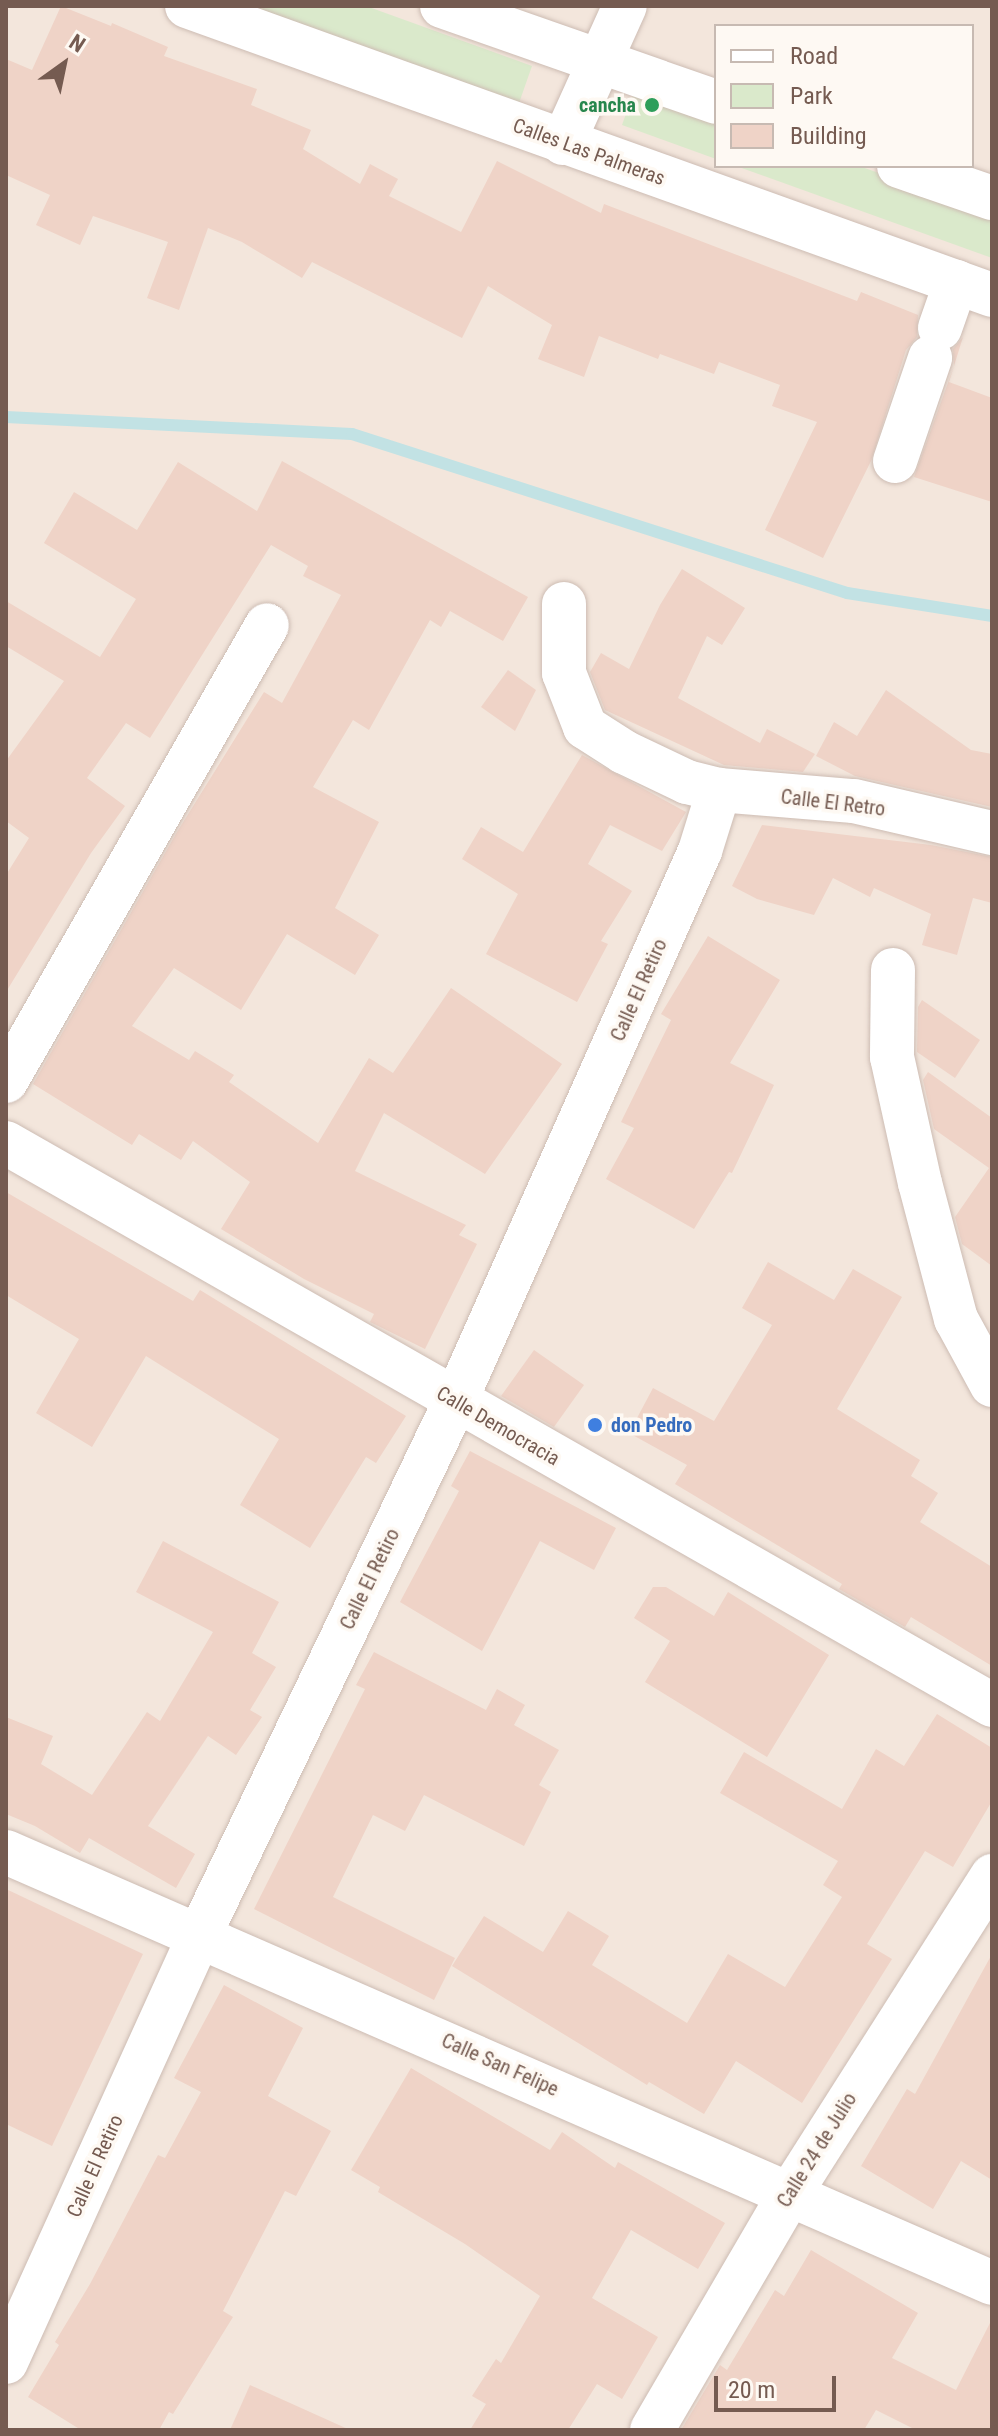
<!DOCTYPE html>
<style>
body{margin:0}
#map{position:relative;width:998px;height:2436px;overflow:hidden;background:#fbf5ed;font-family:"Roboto Condensed",sans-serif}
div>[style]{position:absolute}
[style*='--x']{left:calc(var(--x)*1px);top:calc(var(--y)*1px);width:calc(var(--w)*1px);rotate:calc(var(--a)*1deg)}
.residential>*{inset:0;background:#f3e6dc}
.green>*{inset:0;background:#dae9cb}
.stream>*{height:12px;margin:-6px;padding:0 6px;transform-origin:6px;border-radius:6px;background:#c2e2e4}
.building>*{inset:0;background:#efd3c7}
.roads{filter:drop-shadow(0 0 2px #cdbcb3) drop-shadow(0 0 2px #cdbcb3)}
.minor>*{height:44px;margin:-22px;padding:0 22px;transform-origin:22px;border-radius:22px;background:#fff}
.dots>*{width:22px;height:22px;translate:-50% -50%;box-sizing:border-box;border:4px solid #fef9f3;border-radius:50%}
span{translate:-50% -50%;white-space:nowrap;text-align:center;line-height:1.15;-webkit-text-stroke:7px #fef9f3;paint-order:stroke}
.leisure-label{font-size:20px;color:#27864d;font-weight:700}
.right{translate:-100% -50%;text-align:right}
.street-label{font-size:20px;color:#755b51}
.shop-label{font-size:20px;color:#366cbe;font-weight:700}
.left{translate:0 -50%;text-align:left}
.frame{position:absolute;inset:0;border:8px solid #755b51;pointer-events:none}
.legend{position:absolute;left:714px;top:24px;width:260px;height:144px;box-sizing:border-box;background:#fef9f3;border:2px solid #c7bab2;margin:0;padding:10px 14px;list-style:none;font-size:24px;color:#755b51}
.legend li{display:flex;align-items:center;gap:16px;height:40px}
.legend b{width:40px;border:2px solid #c7bab2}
.north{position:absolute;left:24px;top:24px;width:80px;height:80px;-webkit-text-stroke:6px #fef9f3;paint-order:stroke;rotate:33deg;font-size:22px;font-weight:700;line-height:32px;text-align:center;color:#755b51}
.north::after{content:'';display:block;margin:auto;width:28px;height:36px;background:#755b51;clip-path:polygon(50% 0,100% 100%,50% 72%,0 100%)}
.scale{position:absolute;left:714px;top:2376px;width:122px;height:36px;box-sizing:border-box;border:4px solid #755b51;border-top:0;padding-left:10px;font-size:24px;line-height:28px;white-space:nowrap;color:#755b51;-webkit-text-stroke:6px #fef9f3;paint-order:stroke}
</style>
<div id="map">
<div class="residential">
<div style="clip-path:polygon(evenodd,6px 6px,992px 6px,992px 2430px,6px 2430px,6px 6px,716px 26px,972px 26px,972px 166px,716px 166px,716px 26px)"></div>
</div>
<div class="green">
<div style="clip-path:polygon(248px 6px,366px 6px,532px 66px,519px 103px)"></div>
<div style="clip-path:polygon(636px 86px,716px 115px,716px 159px,622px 125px)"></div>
<div style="clip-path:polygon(736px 166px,859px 166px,992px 213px,992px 258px)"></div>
</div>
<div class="stream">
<div style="--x:6;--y:417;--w:346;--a:2.8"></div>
<div style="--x:352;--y:434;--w:520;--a:17.81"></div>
<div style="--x:847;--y:593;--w:147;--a:9"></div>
</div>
<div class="building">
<div style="clip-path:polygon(61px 6px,111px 26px,112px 23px,168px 47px,164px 56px,257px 89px,251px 105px,311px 130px,303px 149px,360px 184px,370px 164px,398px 179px,389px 196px,461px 232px,497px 161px,601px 213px,604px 204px,857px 301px,861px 292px,918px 315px,917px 337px,906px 350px,871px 461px,823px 558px,765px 530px,817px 422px,772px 406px,780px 385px,719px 362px,714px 374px,660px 354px,658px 359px,599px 336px,584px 377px,538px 359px,552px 325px,488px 286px,462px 338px,312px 262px,302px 278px,242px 242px,208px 228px,179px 310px,147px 298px,168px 242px,93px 216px,80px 245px,36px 225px,50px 195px,6px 175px,6px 59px,32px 70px)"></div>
<div style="clip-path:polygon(963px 337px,949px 382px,992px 398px,992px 502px,914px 477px,954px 366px,953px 349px)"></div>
<div style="clip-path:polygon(282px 461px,528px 597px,503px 641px,450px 611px,441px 627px,430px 620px,369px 730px,353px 720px,313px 787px,379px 822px,335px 908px,379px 935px,355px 975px,287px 934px,241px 1010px,174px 968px,132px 1026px,189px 1060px,195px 1051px,234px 1075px,229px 1082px,318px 1143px,369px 1058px,393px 1073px,451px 988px,562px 1064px,485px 1174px,384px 1113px,355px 1171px,466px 1225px,459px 1235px,477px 1244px,425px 1349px,370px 1322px,374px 1314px,304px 1279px,221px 1229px,250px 1182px,193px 1141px,181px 1160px,139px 1134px,132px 1145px,33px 1084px,177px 832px,264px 692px,282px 703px,341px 595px,303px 576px,308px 566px,271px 545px,150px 738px,126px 723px,87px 778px,125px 806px,91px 853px,6px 992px,6px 875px,29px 838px,6px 821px,6px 761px,64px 681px,6px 646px,6px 601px,100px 657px,136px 599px,44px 543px,74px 492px,137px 530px,178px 462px,257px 511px)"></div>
<div style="clip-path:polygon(682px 569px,745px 608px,722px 645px,707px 636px,678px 698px,760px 743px,767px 729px,815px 754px,803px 772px,724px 765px,605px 710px,590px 672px,601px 653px,629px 669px,660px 605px)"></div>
<div style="clip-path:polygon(508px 670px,536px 690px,515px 731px,481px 707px)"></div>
<div style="clip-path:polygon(886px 690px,971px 750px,992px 754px,992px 807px,855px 776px,816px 756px,834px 722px,857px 736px)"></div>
<div style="clip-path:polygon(582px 755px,686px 812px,662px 851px,610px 825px,588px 864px,632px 891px,601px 941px,608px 944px,577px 1002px,486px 954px,518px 894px,462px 859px,481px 827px,523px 852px)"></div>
<div style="clip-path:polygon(762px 825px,931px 845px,992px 857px,992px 903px,973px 898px,957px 955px,922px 945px,931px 914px,874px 888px,870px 897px,833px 878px,814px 915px,757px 899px,732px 886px)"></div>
<div style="clip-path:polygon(708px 936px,780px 980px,730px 1063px,774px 1085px,732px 1173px,729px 1172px,694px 1229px,606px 1179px,634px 1128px,621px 1122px,671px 1020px,661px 1014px)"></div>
<div style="clip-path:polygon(922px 1000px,980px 1040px,955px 1078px,917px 1052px,918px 1007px)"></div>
<div style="clip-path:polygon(928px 1072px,992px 1118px,992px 1266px,962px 1244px,955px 1217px,989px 1168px,934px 1129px,923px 1080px)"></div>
<div style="clip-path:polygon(6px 1192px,193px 1301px,200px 1290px,406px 1416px,376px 1463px,366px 1457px,310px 1548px,240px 1505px,279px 1439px,146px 1356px,92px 1447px,36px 1413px,79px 1339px,6px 1295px)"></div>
<div style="clip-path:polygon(768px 1262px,834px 1300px,853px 1269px,902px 1297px,837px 1409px,920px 1460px,911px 1476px,938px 1493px,920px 1522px,992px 1567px,992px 1666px,911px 1617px,905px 1627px,839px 1589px,842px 1584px,675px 1484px,687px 1465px,629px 1433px,653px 1388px,714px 1421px,772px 1325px,742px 1308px)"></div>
<div style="clip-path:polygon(534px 1350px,584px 1385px,554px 1427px,501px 1396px)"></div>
<div style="clip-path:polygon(470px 1451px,616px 1528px,594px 1570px,540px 1541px,482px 1651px,400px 1602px,459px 1491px,451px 1486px)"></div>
<div style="clip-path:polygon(163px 1541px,279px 1602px,252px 1653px,276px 1667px,250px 1710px,262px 1717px,236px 1755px,208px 1736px,148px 1826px,195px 1854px,176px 1888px,89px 1838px,80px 1853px,35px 1826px,6px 1814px,6px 1717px,53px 1736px,41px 1764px,92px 1795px,147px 1712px,160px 1721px,213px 1632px,136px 1592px)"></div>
<div style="clip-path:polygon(653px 1587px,666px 1587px,714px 1616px,728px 1592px,829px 1655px,767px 1757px,645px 1682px,670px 1641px,634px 1618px)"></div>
<div style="clip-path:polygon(374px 1652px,486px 1710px,497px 1689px,525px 1705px,514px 1725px,559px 1750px,539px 1785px,551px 1792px,524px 1846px,424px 1795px,405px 1831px,373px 1815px,333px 1897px,455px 1958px,434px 2000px,254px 1909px,365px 1689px,356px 1685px)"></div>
<div style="clip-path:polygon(937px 1714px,992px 1748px,992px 1801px,953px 1867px,925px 1851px,867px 1944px,892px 1959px,802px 2103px,736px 2061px,704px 2114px,649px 2082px,647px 2085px,452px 1966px,484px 1916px,543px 1952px,568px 1911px,609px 1936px,592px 1965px,687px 2023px,728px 1954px,785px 1987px,842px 1897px,823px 1885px,838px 1861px,720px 1793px,744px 1752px,842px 1809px,876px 1749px,904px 1766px)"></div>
<div style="clip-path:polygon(6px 1889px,143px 1954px,52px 2146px,6px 2124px)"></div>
<div style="clip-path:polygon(992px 1954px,992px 2180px,961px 2161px,933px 2209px,861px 2166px,907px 2089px,915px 2094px)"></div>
<div style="clip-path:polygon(224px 1985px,303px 2028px,268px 2096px,331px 2131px,296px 2196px,285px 2191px,223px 2311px,233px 2317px,173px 2414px,169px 2412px,159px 2430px,81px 2430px,28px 2397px,59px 2345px,55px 2342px,90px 2284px,158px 2155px,165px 2158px,201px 2092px,174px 2078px)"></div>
<div style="clip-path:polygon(411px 2068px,550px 2150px,562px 2132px,615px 2168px,618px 2162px,725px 2223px,698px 2269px,631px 2230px,592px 2298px,658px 2337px,622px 2399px,597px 2384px,568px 2430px,470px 2430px,486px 2404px,472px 2396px,496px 2359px,501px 2363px,540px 2296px,465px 2244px,378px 2192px,380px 2187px,351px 2170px)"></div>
<div style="clip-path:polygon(811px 2250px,918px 2313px,892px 2358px,956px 2390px,992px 2319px,992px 2430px,916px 2430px,876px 2410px,864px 2430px,681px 2430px,720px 2365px,727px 2370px,775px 2290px,784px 2296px)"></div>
<div style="clip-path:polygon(250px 2385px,350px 2430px,230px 2430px)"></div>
</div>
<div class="roads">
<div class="minor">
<div style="--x:187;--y:6;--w:855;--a:19.75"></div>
<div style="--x:442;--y:6;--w:290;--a:19.3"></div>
<div style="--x:563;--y:143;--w:150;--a:-65.7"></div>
<div style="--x:899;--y:166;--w:98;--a:19"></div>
<div style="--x:940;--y:328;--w:49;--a:-70.8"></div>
<div style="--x:895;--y:461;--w:109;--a:-71.2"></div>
<div style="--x:564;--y:604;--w:69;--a:90"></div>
<div style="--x:564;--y:673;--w:58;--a:68.7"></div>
<div style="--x:585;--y:727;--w:46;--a:32.7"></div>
<div style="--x:624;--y:752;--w:70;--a:25.5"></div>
<div style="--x:687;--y:782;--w:33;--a:14"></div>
<div style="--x:719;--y:790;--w:135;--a:4.7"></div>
<div style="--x:854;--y:801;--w:142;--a:13.1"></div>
<div style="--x:893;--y:970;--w:87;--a:90.7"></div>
<div style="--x:892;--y:1057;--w:129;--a:77.5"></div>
<div style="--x:920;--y:1183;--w:141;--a:75.2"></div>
<div style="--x:956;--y:1319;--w:75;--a:61.4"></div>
<div style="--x:6;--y:1081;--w:525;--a:-60.21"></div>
<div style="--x:6;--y:1143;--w:1135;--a:29.68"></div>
<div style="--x:6;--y:1852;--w:1076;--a:23.61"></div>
<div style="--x:6;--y:2362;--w:470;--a:-65.6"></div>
<div style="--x:200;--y:1934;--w:590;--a:-64.39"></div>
<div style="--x:455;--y:1402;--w:603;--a:-66.03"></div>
<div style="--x:700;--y:851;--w:64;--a:-72.7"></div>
<div style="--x:652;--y:2430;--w:276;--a:-59.7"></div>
<div style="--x:791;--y:2192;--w:375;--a:-57.5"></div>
</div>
</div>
<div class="dots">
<div style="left:652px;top:105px;background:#2e9e5b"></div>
<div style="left:595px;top:1425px;background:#3f7fe0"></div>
</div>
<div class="leisure-label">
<span class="right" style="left:636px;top:105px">cancha</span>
</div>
<div class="street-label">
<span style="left:589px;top:152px;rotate:20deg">Calles Las Palmeras</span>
<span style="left:833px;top:803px;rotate:7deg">Calle El Retro</span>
<span style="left:639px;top:990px;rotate:-66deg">Calle El Retiro</span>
<span style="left:498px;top:1426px;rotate:30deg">Calle Democracia</span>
<span style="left:370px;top:1579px;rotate:-64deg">Calle El Retiro</span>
<span style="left:500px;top:2065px;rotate:24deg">Calle San Felipe</span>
<span style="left:817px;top:2150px;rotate:-58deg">Calle 24 de Julio</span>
<span style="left:95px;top:2166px;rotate:-66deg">Calle El Retiro</span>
</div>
<div class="shop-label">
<span class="left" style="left:611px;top:1425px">don Pedro</span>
</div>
<div class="frame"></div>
<ul class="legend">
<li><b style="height:10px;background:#fff"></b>Road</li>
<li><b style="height:22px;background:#dae9cb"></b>Park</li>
<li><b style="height:22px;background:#efd3c7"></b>Building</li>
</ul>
<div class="north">N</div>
<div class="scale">20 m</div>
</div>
